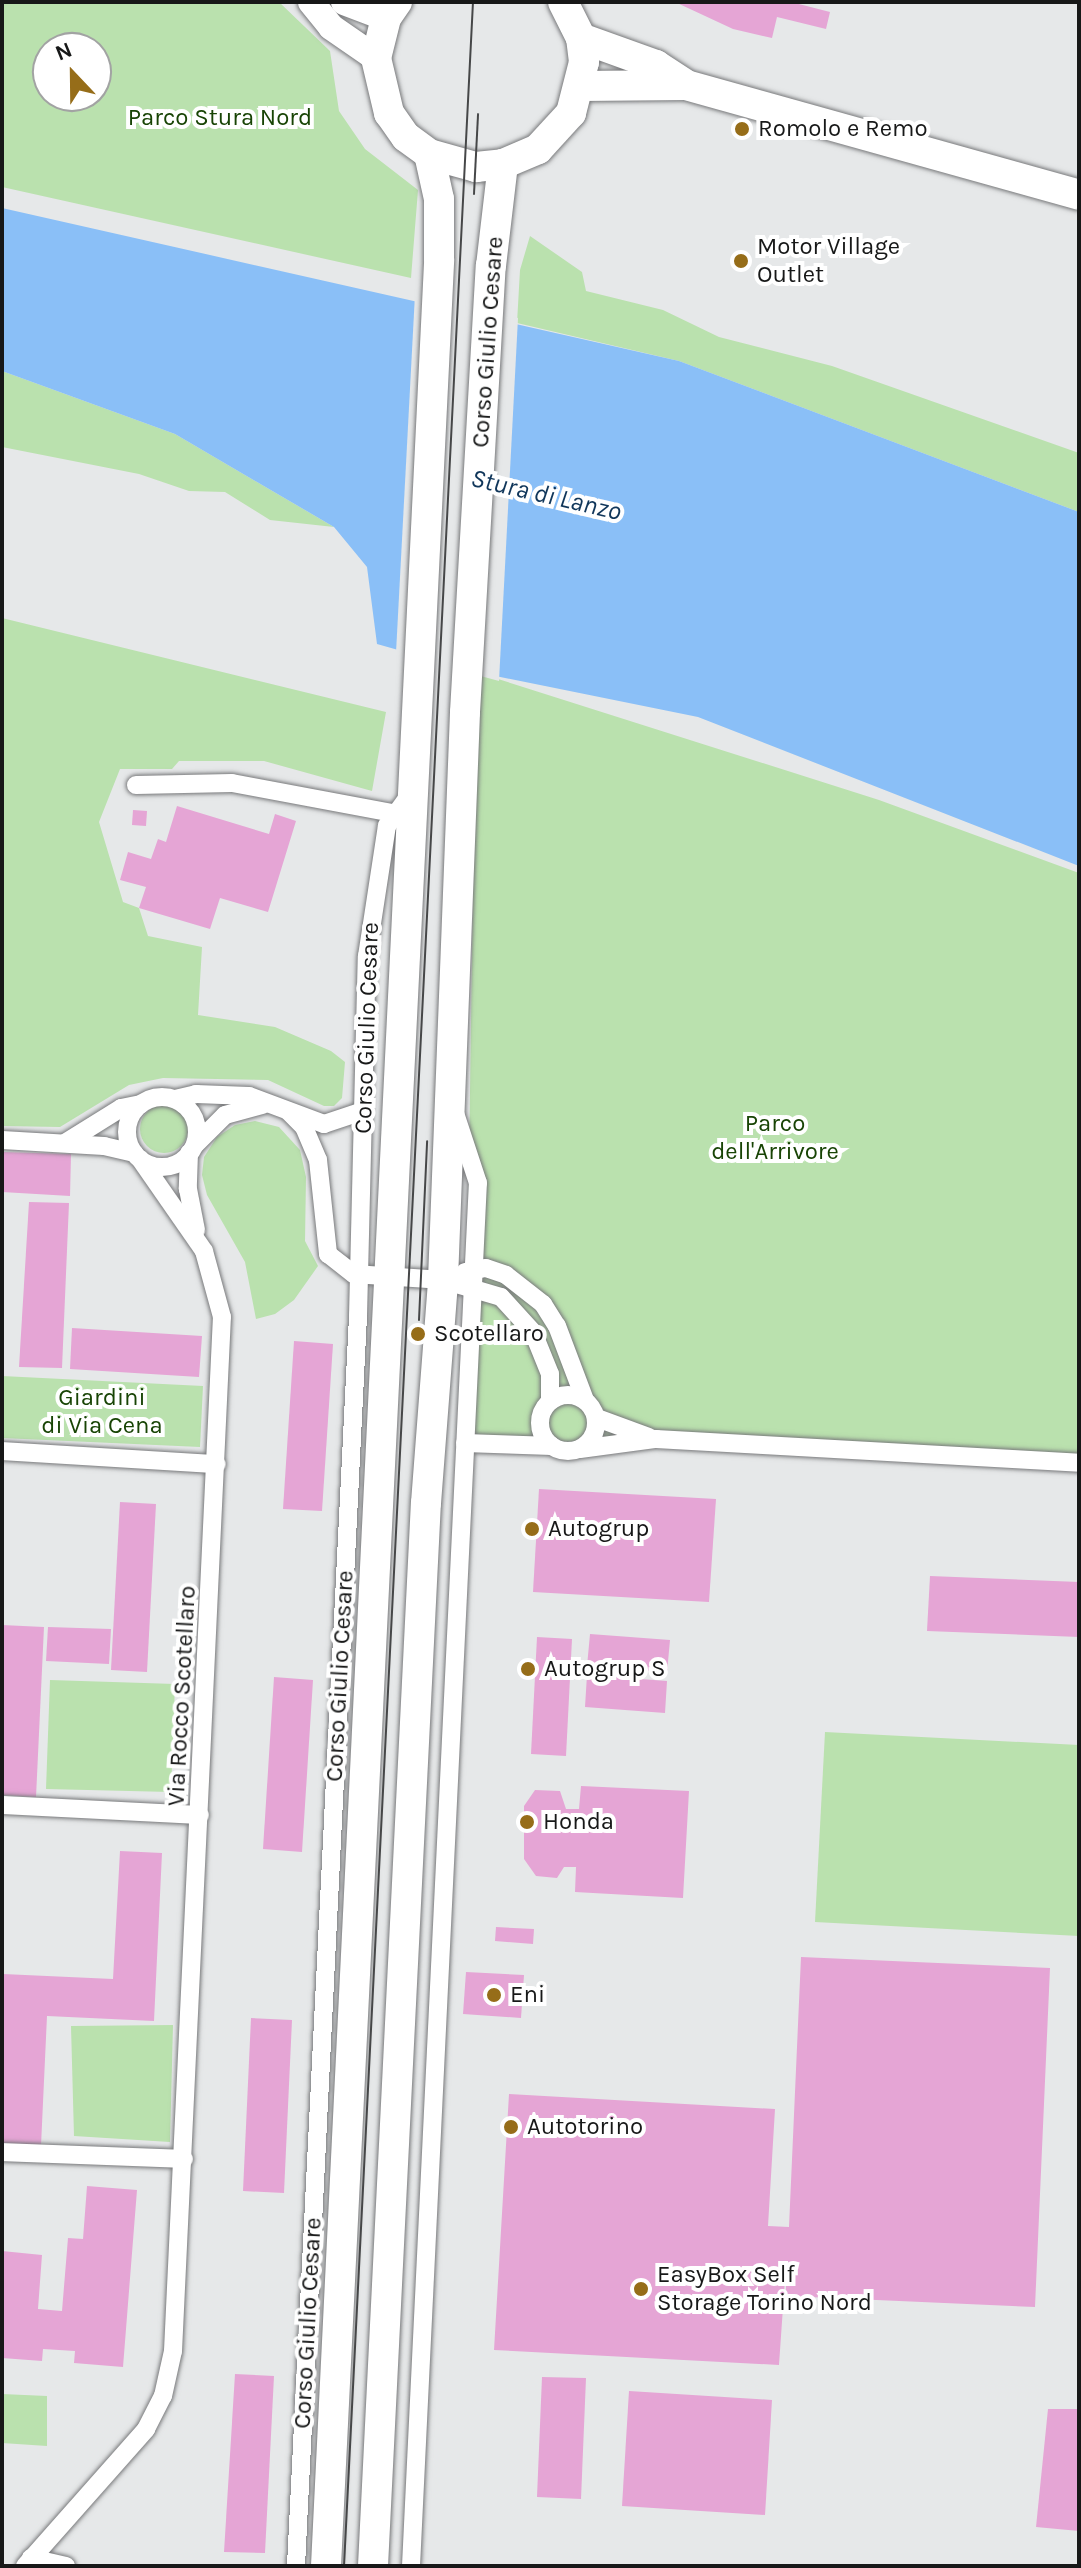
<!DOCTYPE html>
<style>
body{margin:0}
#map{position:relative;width:1081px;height:2568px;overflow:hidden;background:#e6e8e9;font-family:Karla,sans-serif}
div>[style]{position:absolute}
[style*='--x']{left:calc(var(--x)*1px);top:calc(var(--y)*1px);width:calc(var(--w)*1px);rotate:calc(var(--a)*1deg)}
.green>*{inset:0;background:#bae1ae}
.round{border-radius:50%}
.water>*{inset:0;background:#8abff7}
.pier>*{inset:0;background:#e6e8e9}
.building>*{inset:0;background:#e5a5d5}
.roads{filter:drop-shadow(0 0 2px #78797b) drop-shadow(0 0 2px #78797b)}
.street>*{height:18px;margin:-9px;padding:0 9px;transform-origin:9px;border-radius:9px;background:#fff}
.street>.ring{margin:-9px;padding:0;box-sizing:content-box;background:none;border:18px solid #fff;border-radius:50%}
.secondary>*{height:26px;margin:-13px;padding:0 13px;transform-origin:13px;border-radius:13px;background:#fff}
.primary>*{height:30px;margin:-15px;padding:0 15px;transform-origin:15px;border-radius:15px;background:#fff}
.tram>*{height:2px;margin:-1px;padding:0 1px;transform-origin:1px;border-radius:1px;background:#464748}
.dots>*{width:22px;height:22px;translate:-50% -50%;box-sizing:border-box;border:4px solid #fff;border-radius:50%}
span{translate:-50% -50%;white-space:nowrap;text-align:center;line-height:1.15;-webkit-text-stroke:8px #fff;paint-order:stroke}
.park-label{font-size:24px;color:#184405}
.poi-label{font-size:24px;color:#171818}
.left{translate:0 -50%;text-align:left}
.street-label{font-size:24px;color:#171818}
.water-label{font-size:26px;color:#10365a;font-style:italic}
.frame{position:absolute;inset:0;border:4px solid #171818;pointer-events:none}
.north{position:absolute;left:32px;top:32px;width:80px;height:80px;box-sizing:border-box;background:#fff;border:2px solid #a2a3a3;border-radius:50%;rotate:338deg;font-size:22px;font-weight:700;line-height:32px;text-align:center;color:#171818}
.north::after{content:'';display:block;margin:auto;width:28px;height:36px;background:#966d19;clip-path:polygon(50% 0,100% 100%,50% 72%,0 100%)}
</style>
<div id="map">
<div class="green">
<div style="clip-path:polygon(evenodd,2px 2px,279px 2px,330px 51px,339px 111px,365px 149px,418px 190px,411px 278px,2px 187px,2px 2px,48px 48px,96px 48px,96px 96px,48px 96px,48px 48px)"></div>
<div style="clip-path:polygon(530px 236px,582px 272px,586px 291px,663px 310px,719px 337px,832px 366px,1079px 453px,1079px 512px,679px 361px,517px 323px,520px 270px)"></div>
<div style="clip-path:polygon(2px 371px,175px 434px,334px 527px,270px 520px,225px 492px,189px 491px,139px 474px,2px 447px)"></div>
<div style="clip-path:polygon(2px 618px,386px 712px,372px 791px,264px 761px,179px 761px,172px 769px,120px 769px,99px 822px,123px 902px,139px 908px,148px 936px,202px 947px,198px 1015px,275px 1027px,331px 1051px,345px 1062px,342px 1098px,334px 1106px,324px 1106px,268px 1080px,163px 1078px,129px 1085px,60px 1127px,2px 1126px)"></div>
<div style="clip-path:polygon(476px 672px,879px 800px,1079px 873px,1079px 1461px,693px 1440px,465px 1443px)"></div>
<div class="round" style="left:140px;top:1105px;width:48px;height:48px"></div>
<div style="clip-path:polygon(255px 1121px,279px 1127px,300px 1150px,306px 1177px,305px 1241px,318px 1266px,294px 1300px,275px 1314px,256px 1319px,245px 1262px,207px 1195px,202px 1175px,204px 1157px,217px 1137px,235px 1125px)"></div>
<div style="clip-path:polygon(2px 1376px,203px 1386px,200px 1447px,2px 1438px)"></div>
<div style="clip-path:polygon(50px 1680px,175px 1684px,171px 1792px,46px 1789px)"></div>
<div style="clip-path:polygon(825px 1732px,1079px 1745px,1079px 1936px,815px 1922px)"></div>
<div style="clip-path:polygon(173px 2025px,170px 2142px,74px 2136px,71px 2026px)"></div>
<div style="clip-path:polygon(2px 2394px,47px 2396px,47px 2446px,2px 2443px)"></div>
</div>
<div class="water">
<div style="clip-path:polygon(2px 208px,679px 361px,1079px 512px,1079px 866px,698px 717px,476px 672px,377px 644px,367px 567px,334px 527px,175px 434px,2px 371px)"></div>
</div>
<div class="pier">
<div style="clip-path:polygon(415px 294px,518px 318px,499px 681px,396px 653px)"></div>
</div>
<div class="building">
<div style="clip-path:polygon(675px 2px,791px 2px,830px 12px,826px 29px,777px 17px,772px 38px,733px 29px)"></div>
<div style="clip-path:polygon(177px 806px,269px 834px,275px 814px,296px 821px,268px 912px,220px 898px,210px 929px,139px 908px,146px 887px,120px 880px,128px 852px,151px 859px,158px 839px,166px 842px)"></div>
<div style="clip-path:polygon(133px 810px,147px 811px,146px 826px,132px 825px)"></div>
<div style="clip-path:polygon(2px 1152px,71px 1154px,70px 1196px,2px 1192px)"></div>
<div style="clip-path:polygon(29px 1202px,69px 1203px,62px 1368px,19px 1367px)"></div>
<div style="clip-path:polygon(72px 1328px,202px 1336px,199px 1377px,70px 1369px)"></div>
<div style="clip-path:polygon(294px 1341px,333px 1344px,322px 1511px,283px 1509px)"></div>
<div style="clip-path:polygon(539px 1489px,716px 1499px,709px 1602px,533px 1592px)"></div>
<div style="clip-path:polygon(120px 1502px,156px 1504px,147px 1672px,111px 1670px)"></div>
<div style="clip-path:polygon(930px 1576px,1079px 1582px,1079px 1637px,927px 1631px)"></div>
<div style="clip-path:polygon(2px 1625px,44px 1627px,36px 1797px,2px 1795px)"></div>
<div style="clip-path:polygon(48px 1627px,111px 1629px,109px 1664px,46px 1661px)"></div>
<div style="clip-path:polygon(590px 1634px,670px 1640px,667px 1672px,587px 1666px)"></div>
<div style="clip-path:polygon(537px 1637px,572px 1639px,566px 1756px,531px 1754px)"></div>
<div style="clip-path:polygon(587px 1675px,667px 1681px,665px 1713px,585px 1707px)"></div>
<div style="clip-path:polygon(274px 1677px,313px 1680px,302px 1852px,263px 1849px)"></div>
<div style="clip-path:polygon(581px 1786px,689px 1791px,683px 1898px,575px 1892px,576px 1867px,564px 1867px,557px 1878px,536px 1876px,524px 1859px,524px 1806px,535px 1790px,560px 1791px,566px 1809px,579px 1809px)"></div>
<div style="clip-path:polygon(120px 1851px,162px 1853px,154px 2021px,47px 2016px,41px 2146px,2px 2144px,3px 1974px,113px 1979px)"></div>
<div style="clip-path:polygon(496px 1927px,534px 1929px,533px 1944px,495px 1941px)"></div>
<div style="clip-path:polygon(801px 1957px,1050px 1968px,1035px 2307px,786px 2296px,786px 2264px,779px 2365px,494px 2350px,509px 2094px,775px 2109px,768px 2226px,789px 2227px)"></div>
<div style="clip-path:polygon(466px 1972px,524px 1975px,521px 2018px,463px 2014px)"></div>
<div style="clip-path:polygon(251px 2018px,292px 2020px,284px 2193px,243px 2191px)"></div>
<div style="clip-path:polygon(87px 2186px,137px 2190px,123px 2367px,74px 2363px,75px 2351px,43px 2349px,42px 2361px,2px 2358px,2px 2251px,42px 2255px,38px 2309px,62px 2311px,68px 2238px,83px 2239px)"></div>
<div style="clip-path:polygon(235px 2374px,274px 2376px,265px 2553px,224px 2552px)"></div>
<div style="clip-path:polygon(542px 2377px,586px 2378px,581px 2499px,537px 2497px)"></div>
<div style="clip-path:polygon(629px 2391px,772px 2400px,765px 2515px,622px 2506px)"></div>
<div style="clip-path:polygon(1048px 2409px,1079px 2409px,1079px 2531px,1036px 2527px)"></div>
</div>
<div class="roads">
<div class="street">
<div style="--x:136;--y:785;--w:96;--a:-1.2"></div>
<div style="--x:232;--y:783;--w:174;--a:10.6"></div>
<div class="ring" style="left:127px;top:1097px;width:52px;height:52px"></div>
<div style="--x:175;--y:1099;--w:22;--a:-13"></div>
<div style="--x:196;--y:1094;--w:53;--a:2.2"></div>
<div style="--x:249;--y:1096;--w:80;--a:20.5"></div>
<div style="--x:324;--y:1124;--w:41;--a:-18.4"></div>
<div style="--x:289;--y:1112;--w:21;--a:45"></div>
<div style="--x:304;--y:1127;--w:36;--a:67"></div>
<div style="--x:318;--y:1160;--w:95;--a:83.9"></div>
<div style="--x:328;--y:1254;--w:33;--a:38"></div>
<div style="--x:354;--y:1274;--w:89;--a:3.9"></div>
<div style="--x:443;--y:1280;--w:60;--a:16.3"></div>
<div style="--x:501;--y:1297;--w:47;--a:47.6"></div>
<div style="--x:533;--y:1332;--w:45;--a:68"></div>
<div style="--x:550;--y:1374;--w:27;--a:90"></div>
<div style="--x:2;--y:1140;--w:102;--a:3.4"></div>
<div style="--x:104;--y:1146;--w:31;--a:13"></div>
<div style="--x:65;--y:1143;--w:66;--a:-32"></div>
<div style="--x:121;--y:1108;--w:20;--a:-11"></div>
<div style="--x:195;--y:1145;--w:42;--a:-45"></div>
<div style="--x:225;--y:1115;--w:39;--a:-15"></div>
<div style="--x:189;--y:1153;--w:36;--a:92"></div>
<div style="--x:188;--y:1189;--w:42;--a:79"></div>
<div style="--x:465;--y:1272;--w:21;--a:-11"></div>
<div style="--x:486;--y:1268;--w:21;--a:19"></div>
<div style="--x:506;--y:1275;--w:47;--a:38.1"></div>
<div style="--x:543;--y:1304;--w:26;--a:58"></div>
<div style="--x:557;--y:1326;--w:79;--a:69.3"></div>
<div class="ring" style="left:540px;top:1395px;width:38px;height:38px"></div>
<div style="--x:597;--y:1418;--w:55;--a:20.1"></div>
<div style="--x:465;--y:1443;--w:87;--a:2"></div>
<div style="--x:580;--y:1449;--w:77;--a:-7.5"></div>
<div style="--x:656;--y:1439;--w:424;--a:3.2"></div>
<div style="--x:2;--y:1451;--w:215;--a:3.5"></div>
<div style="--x:2;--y:1805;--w:198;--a:2.9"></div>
<div style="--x:2;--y:2152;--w:182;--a:2.2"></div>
<div style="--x:31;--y:2558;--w:36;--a:13"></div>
<div style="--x:25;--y:2566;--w:183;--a:-48.5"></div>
<div style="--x:146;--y:2429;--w:37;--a:-63"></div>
<div style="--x:163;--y:2396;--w:46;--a:-77.5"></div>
<div style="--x:173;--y:2351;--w:1035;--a:-87.29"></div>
<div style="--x:222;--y:1317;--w:68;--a:-105.3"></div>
<div style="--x:204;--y:1251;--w:112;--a:-124.8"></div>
<div style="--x:296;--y:2566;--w:1252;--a:-87.16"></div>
<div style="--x:358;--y:1316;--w:360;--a:-88.6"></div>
<div style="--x:367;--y:956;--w:132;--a:-81.3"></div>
<div style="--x:387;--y:826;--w:41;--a:-54"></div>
<div style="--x:411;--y:2566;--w:1385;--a:-87.23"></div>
<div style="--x:478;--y:1183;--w:80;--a:-108.2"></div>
</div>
<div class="secondary">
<div style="--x:311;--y:2;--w:32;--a:51"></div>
<div style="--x:331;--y:27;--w:55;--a:34.6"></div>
<div style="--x:344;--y:2;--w:45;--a:20.9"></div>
</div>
<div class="primary">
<div style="--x:397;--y:2;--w:19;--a:125"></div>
<div style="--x:386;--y:18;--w:41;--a:104"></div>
<div style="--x:376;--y:58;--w:57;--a:76.7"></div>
<div style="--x:389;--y:113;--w:29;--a:55"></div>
<div style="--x:406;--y:137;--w:29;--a:36"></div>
<div style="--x:429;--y:154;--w:49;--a:15.5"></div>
<div style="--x:476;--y:167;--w:27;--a:-6"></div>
<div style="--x:503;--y:164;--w:38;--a:-23"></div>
<div style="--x:538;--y:149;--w:49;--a:-47.5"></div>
<div style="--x:571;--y:113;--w:53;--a:-75.7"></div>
<div style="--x:584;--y:62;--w:24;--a:-97"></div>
<div style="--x:581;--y:38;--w:40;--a:-116.6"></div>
<div style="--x:581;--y:38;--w:80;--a:19.8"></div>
<div style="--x:656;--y:65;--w:33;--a:33"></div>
<div style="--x:581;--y:86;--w:105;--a:-0.5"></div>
<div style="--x:686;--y:85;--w:408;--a:15.6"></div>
<div style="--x:326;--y:2566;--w:2309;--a:-87.19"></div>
<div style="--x:439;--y:260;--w:61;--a:-90"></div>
<div style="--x:439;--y:199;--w:46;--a:-102.5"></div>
<div style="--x:373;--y:2566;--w:1064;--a:-87.15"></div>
<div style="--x:426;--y:1503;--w:224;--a:-85.6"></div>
<div style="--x:443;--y:1280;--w:568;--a:-87.78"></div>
<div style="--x:465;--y:712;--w:447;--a:-86.7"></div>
<div style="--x:491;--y:266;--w:103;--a:-83.3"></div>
</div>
</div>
<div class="tram">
<div style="--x:474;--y:194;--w:80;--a:-87.1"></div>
<div style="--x:419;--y:1320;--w:179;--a:-87.4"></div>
<div style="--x:344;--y:2566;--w:2567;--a:-87.12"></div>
</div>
<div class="dots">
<div style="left:742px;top:129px;background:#966d19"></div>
<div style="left:741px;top:261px;background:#966d19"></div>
<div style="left:418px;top:1334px;background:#966d19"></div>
<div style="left:532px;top:1529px;background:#966d19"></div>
<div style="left:528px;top:1669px;background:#966d19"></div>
<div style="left:527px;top:1822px;background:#966d19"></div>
<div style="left:494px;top:1995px;background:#966d19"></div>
<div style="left:511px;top:2127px;background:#966d19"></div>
<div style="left:641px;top:2289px;background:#966d19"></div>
</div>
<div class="park-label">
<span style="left:220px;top:118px">Parco Stura Nord</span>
<span style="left:775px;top:1138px">Parco<br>dell'Arrivore</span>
<span style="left:102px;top:1412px">Giardini<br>di Via Cena</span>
</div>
<div class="poi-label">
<span class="left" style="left:758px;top:129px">Romolo e Remo</span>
<span class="left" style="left:757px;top:261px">Motor Village<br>Outlet</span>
<span class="left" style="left:434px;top:1334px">Scotellaro</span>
<span class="left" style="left:548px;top:1529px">Autogrup</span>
<span class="left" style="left:544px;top:1669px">Autogrup S</span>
<span class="left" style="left:543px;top:1822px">Honda</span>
<span class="left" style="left:510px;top:1995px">Eni</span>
<span class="left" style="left:527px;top:2127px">Autotorino</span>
<span class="left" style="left:657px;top:2289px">EasyBox Self<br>Storage Torino Nord</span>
</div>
<div class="street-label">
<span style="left:488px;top:342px;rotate:-86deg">Corso Giulio Cesare</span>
<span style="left:367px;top:1028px;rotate:-88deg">Corso Giulio Cesare</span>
<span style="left:340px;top:1676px;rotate:-87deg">Corso Giulio Cesare</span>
<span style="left:182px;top:1696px;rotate:-87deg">Via Rocco Scotellaro</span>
<span style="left:308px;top:2323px;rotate:-87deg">Corso Giulio Cesare</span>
</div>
<div class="water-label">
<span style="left:546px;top:495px;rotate:13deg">Stura di Lanzo</span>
</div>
<div class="frame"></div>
<div class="north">N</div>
</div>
